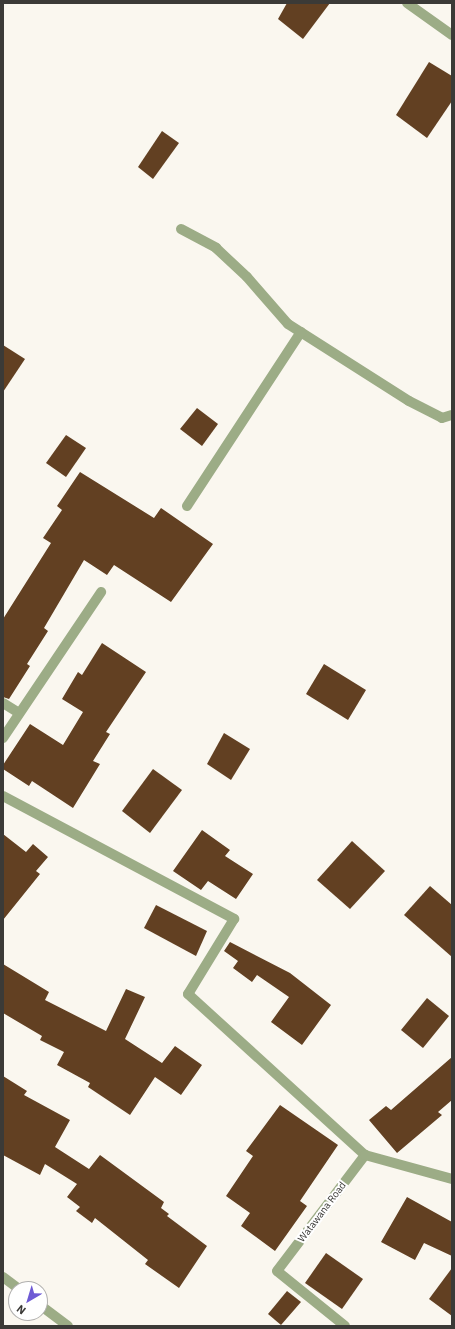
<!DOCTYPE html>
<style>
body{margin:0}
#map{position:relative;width:455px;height:1329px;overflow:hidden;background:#faf7ef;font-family:"IBM Plex Sans",sans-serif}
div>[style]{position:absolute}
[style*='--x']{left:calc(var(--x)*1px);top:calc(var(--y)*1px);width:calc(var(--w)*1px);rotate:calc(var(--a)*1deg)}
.building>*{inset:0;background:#624022}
.minor>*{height:10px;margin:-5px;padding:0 5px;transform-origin:5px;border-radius:5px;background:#9cac86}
span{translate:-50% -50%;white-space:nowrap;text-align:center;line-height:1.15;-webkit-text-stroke:4px #fff;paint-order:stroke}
.street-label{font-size:10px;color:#3b3a37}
.frame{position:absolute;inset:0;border:4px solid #3b3a37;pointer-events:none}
.north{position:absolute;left:8px;top:1281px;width:40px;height:40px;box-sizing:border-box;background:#fff;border:1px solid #b1b0af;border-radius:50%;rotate:218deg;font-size:11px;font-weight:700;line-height:16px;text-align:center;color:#3b3a37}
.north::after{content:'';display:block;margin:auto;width:14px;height:18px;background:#6e5ad4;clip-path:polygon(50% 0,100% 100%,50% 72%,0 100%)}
</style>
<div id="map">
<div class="building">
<div style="clip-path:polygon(287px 3px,330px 3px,303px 39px,278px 19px)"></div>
<div style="clip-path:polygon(429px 62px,452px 76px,452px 101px,427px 138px,396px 115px)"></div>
<div style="clip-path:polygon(162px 131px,179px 143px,153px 179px,138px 167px)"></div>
<div style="clip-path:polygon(3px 345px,25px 359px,3px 392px)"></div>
<div style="clip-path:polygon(197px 408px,218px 424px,202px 446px,180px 429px)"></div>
<div style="clip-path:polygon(66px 435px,86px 448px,66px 477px,46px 463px)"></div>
<div style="clip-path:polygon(80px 472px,154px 518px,161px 508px,213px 544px,171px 602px,114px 565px,107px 575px,84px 560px,44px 628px,48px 631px,27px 664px,30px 666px,9px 699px,3px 697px,3px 619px,51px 543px,43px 538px,62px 510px,57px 506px)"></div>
<div style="clip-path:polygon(102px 643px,146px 672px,106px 732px,110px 734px,93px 761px,100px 764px,73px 808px,32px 781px,29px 786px,3px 769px,3px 765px,30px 724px,63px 745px,83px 712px,62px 699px,78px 672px,82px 675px)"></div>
<div style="clip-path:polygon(324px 664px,366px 690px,348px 720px,306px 694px)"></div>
<div style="clip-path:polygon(224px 733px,250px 749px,231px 780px,207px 764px)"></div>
<div style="clip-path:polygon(153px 769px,182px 790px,150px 833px,122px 811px)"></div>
<div style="clip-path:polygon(202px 830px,230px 850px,225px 856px,253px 874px,236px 899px,208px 881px,201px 890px,173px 871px)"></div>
<div style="clip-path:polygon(3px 834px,26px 852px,33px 844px,48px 857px,36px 871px,40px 874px,3px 920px)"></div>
<div style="clip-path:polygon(352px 841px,385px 871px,350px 909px,317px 880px)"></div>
<div style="clip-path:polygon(430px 886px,452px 905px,452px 957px,404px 915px)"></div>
<div style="clip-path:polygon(156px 905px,207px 931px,196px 956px,144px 928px)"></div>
<div style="clip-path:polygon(230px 942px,290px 973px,331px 1005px,302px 1045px,271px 1022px,289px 997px,257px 975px,252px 982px,233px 968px,238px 961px,224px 951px)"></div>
<div style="clip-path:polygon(3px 964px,49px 992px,45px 1000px,106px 1031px,126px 989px,145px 997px,125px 1039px,162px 1063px,175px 1046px,202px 1065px,181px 1095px,155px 1077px,130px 1115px,88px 1087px,90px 1083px,57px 1065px,64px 1052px,40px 1040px,42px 1036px,3px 1013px)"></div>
<div style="clip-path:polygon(427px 998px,449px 1016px,423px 1048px,401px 1030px)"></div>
<div style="clip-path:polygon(452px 1057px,452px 1100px,438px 1112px,442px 1115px,397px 1153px,369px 1120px,386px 1106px,391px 1110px)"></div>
<div style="clip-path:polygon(3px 1076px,27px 1091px,24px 1095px,70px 1120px,55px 1147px,89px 1169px,100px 1155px,164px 1202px,161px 1208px,169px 1214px,167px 1216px,207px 1246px,179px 1288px,145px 1264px,148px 1260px,95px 1218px,92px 1223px,76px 1211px,80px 1207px,67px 1197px,77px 1184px,45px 1164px,40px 1175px,3px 1155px)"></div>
<div style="clip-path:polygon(280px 1105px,338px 1145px,300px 1201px,307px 1206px,275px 1251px,241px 1226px,250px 1213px,226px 1196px,253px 1156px,246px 1151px)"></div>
<div style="clip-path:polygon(407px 1197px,452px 1222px,452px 1256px,424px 1243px,415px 1260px,381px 1242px)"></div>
<div style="clip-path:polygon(326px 1253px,363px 1279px,342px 1309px,305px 1283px)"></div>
<div style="clip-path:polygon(452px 1268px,452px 1316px,429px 1299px)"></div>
<div style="clip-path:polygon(287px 1291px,301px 1302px,281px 1325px,268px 1314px)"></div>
</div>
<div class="minor">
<div style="--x:407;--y:3;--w:55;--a:35.4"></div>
<div style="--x:181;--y:229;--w:40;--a:28"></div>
<div style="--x:216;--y:248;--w:42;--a:43.1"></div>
<div style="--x:247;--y:277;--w:62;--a:48.9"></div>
<div style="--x:288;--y:324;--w:143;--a:32.5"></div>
<div style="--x:409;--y:401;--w:37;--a:27"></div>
<div style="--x:442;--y:418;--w:10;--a:-17"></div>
<div style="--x:187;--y:506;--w:208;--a:-56.8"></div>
<div style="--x:3;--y:703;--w:19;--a:32"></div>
<div style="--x:3;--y:738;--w:176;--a:-56.1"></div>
<div style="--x:3;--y:796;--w:262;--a:28"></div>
<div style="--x:234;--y:919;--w:88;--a:121.5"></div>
<div style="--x:188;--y:994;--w:239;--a:42.3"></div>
<div style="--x:3;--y:1277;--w:20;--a:37"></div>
<div style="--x:40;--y:1305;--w:35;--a:37"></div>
<div style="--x:345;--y:1326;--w:87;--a:-141"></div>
<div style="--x:277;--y:1271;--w:146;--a:-52.8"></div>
<div style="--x:365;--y:1155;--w:90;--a:15.4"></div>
</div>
<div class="street-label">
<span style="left:322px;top:1212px;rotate:-53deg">Watawana Road</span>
</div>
<div class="frame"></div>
<div class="north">N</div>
</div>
